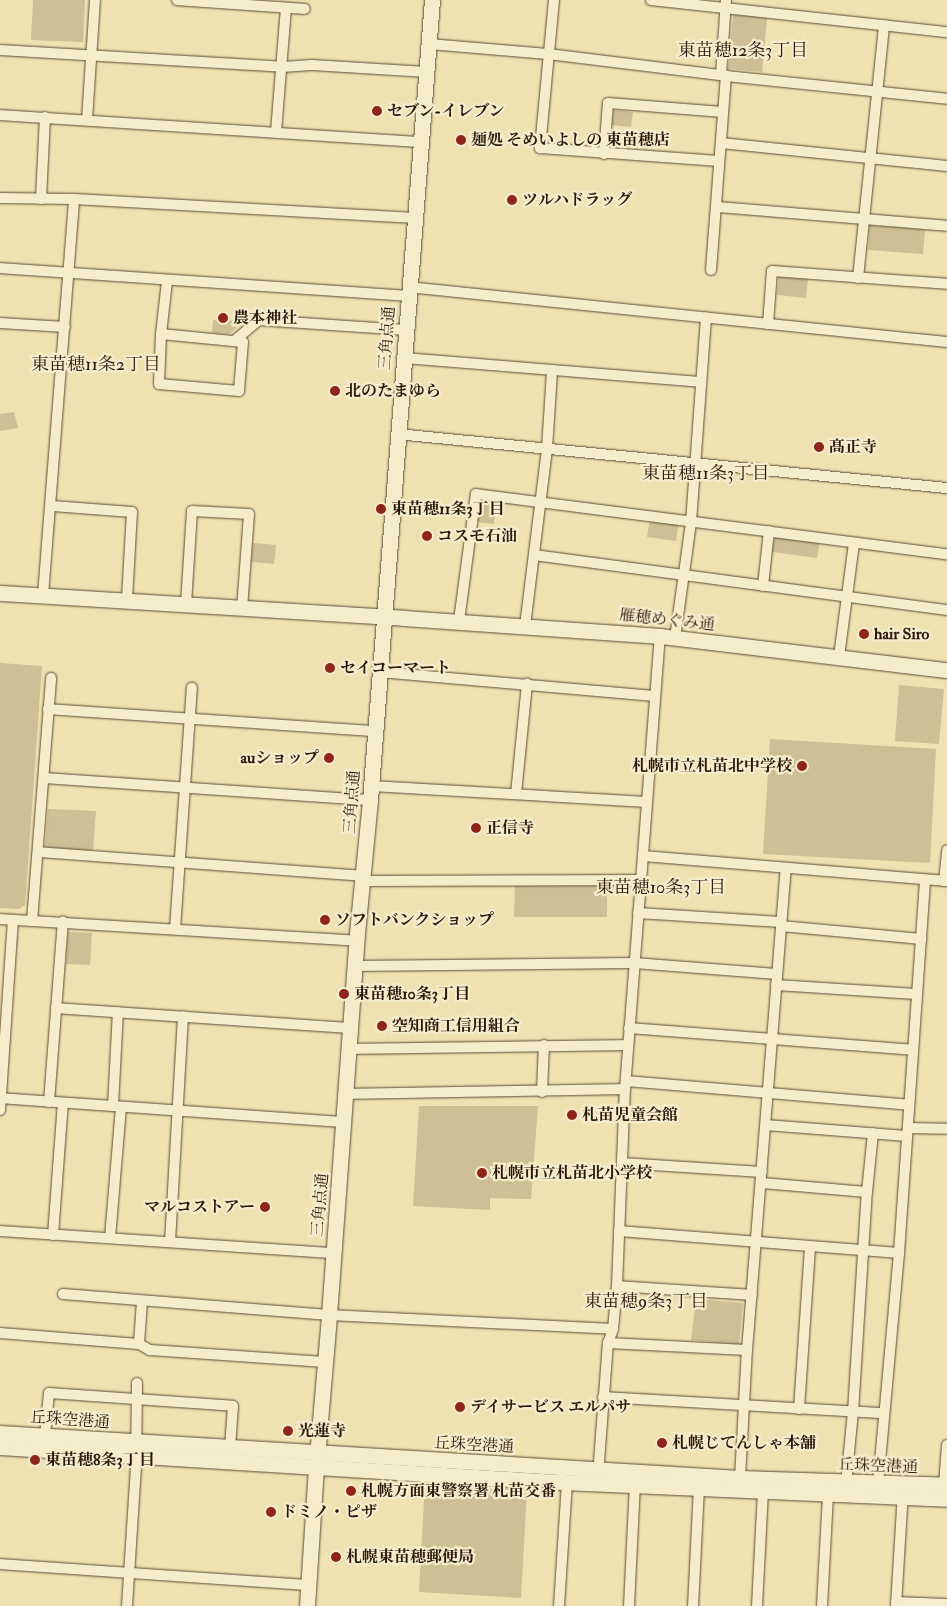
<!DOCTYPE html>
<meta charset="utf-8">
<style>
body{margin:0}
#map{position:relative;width:947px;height:1606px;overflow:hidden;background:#efe1b0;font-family:"IM FELL Double Pica","Noto Serif JP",serif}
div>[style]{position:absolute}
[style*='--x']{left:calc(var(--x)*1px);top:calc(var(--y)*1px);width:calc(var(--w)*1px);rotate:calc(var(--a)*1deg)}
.green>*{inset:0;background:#cebf94}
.roads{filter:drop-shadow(0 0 1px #5d4b36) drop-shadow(0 0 1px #5d4b36)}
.street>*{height:10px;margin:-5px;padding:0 5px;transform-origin:5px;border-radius:5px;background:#f5eccc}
.secondary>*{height:15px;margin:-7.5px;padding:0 7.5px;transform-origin:7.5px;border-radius:7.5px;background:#f5eccc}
.dots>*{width:14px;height:14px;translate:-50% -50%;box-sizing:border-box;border:2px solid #f5eccc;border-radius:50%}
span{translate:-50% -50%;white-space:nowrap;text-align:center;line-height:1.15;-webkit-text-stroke:4.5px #f5eccc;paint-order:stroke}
.poi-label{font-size:16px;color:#2c190d;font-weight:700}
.left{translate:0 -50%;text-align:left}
.right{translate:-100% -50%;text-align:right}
.street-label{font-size:16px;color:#2c190d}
.neighbourhood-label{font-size:18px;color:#2c190d}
</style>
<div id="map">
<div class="green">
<div style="clip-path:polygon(33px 0,85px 0,83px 42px,31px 40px)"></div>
<div style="clip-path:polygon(733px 15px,767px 18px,762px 72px,728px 69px)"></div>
<div style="clip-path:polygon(614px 110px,633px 112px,631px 127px,612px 125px)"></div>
<div style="clip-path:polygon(870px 225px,925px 229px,923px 254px,868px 250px)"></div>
<div style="clip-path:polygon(779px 275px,808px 278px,806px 298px,777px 295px)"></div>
<div style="clip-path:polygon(213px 320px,244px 321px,229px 334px,212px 333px)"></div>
<div style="clip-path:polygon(14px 412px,18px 428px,0 431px,0 414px)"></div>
<div style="clip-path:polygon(479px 500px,496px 502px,494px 524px,477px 522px)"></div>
<div style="clip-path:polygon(650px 519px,679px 523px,676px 541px,647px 537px)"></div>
<div style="clip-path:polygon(775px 535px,820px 541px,817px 558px,772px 552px)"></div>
<div style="clip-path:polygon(253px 543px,276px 545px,274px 564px,251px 562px)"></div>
<div style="clip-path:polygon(0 663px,42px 666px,25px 905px,19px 909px,0 908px)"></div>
<div style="clip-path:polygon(899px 685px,944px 689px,939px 744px,895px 741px)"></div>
<div style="clip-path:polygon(770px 739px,936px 749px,930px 863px,763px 854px)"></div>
<div style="clip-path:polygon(48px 809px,96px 811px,93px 851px,45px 847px)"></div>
<div style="clip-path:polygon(515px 886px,607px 886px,607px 917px,514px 917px)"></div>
<div style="clip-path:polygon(68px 932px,92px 933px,90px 965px,66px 964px)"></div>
<div style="clip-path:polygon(419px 1106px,538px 1106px,531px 1199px,490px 1198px,490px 1210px,413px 1206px)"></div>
<div style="clip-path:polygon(696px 1299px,743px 1303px,739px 1344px,691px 1340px)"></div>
<div style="clip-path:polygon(425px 1484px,527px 1490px,521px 1598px,419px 1592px)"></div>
</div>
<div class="roads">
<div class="street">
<div style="--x:177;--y:0;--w:128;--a:4"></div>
<div style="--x:554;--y:0;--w:149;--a:95.4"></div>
<div style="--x:540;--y:148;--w:179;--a:4.2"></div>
<div style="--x:651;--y:0;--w:298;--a:6.2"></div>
<div style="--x:429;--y:44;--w:119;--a:4.8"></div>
<div style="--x:548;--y:54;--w:179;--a:7"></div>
<div style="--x:726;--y:76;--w:222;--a:5.9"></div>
<div style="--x:0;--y:50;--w:283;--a:3.4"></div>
<div style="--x:282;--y:67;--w:30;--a:-4"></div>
<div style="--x:312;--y:65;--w:115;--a:3.5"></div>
<div style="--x:721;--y:75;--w:75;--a:-86.2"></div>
<div style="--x:0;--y:115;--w:422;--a:3.7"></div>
<div style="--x:87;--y:120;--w:120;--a:-86.2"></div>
<div style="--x:276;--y:132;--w:124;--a:-85.4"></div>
<div style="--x:721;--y:143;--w:227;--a:5.8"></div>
<div style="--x:604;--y:154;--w:51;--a:-85.5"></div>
<div style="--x:608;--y:103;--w:115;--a:4.5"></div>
<div style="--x:0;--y:198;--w:74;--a:0.8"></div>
<div style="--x:74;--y:199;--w:342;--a:3.2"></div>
<div style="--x:41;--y:199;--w:82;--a:-87.2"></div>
<div style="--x:717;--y:207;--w:231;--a:4.7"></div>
<div style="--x:0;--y:268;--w:409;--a:3.9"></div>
<div style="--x:711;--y:270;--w:195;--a:-85.6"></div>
<div style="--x:858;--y:278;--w:254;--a:-84.1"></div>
<div style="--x:408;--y:287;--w:542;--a:5.83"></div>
<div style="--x:0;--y:323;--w:65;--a:3.5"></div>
<div style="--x:768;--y:324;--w:53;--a:-85.7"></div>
<div style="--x:772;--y:271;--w:175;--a:4.2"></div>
<div style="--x:161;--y:334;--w:82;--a:5.6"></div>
<div style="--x:243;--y:342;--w:49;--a:94.7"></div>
<div style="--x:239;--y:391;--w:80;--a:-175"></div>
<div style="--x:159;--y:384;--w:50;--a:-87.7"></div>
<div style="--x:161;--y:334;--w:53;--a:-83.5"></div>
<div style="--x:234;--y:341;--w:33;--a:-40"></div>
<div style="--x:259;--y:320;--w:146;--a:3.9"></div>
<div style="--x:403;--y:358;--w:299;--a:4.6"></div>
<div style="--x:397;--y:434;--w:553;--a:5.61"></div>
<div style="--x:52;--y:506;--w:80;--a:4.3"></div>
<div style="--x:132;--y:512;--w:88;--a:93.3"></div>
<div style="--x:534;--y:555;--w:417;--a:7.6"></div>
<div style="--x:763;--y:586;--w:55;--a:-83.8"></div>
<div style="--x:43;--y:595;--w:397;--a:-85.5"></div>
<div style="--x:186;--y:604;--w:93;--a:-86.3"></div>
<div style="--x:192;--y:511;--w:57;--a:3"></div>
<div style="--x:249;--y:514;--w:95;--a:94.2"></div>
<div style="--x:459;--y:621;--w:128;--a:-82.4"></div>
<div style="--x:476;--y:494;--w:475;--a:7.3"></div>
<div style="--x:525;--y:626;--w:178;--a:-82.9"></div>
<div style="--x:547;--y:449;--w:78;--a:-86.3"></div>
<div style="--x:675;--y:638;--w:117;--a:-82.1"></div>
<div style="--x:691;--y:522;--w:205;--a:-85.8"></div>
<div style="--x:839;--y:657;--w:115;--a:-82.5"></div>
<div style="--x:379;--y:672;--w:277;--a:5"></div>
<div style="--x:48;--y:709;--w:327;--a:3.9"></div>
<div style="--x:44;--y:778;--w:327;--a:3.9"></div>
<div style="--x:371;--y:786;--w:276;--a:3.3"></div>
<div style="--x:516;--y:794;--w:111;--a:-84.3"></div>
<div style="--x:38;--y:852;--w:326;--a:4.2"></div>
<div style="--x:643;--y:856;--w:305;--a:4.7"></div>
<div style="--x:363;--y:881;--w:278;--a:-0.2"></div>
<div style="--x:944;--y:881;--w:31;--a:-84"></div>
<div style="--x:638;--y:913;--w:143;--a:3.6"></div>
<div style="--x:0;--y:919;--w:357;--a:3.5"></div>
<div style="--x:32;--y:921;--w:244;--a:-85.5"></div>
<div style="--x:781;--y:926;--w:141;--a:5.3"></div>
<div style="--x:175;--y:929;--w:242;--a:-86"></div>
<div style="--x:354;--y:966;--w:280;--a:-0.6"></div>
<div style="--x:634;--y:963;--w:143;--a:4.4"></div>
<div style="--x:776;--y:985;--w:140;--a:3.7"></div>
<div style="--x:56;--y:1008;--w:296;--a:3.9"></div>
<div style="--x:629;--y:1028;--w:284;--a:4.4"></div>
<div style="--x:350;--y:1049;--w:278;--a:-0.8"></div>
<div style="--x:626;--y:1081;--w:284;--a:4.8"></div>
<div style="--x:542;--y:1092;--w:47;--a:-87.6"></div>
<div style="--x:346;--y:1094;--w:279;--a:-1"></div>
<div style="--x:0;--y:1098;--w:345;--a:4"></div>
<div style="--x:49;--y:1102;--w:181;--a:-85.6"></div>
<div style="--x:113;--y:1106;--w:94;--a:-87"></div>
<div style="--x:0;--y:1110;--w:190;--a:-86.1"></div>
<div style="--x:766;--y:1125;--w:141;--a:4.5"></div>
<div style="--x:908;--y:1128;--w:39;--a:1"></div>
<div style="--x:622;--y:1163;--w:140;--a:3.7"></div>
<div style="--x:762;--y:1183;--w:105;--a:4.9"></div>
<div style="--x:0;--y:1231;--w:335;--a:3.8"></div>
<div style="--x:619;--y:1231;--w:281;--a:4.5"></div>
<div style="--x:53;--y:1235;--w:132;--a:-85.7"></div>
<div style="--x:110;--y:1238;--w:131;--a:-85.2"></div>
<div style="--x:170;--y:1242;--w:226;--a:-86.7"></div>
<div style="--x:617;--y:1286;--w:135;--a:3.8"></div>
<div style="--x:63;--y:1294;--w:267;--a:4.5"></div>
<div style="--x:329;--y:1315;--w:284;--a:2.8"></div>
<div style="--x:0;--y:1333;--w:139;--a:4.5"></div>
<div style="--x:139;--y:1344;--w:13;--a:29"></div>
<div style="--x:150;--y:1350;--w:175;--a:3.9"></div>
<div style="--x:608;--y:1343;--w:139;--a:2.9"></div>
<div style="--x:139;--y:1344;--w:43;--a:-86"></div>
<div style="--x:603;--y:1397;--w:281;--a:3.3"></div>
<div style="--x:799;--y:1409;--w:162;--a:-86.1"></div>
<div style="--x:45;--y:1436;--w:43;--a:-84.7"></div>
<div style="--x:49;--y:1393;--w:184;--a:4"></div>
<div style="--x:233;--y:1406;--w:42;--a:94.1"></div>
<div style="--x:598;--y:1475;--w:132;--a:-85.7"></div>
<div style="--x:608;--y:1343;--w:15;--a:-70"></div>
<div style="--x:613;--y:1329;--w:43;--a:-84.7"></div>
<div style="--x:617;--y:1286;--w:197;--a:-87.7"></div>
<div style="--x:625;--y:1089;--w:454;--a:-85.6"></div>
<div style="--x:740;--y:1478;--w:128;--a:-86.9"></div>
<div style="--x:747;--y:1350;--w:483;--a:-85.4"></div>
<div style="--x:846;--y:1483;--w:71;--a:-84.4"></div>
<div style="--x:853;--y:1412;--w:220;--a:-86.4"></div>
<div style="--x:867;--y:1192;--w:59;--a:-84.2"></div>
<div style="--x:878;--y:1484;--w:232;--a:-84.8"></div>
<div style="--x:899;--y:1253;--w:374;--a:-86"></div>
<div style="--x:944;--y:1485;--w:40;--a:-85.7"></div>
<div style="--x:0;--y:1564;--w:310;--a:3.9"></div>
<div style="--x:896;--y:1602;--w:51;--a:2.2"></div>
<div style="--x:127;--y:1606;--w:140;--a:-86.3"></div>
<div style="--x:136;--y:1466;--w:83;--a:-89.3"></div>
<div style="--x:559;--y:1606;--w:124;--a:-86.3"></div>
<div style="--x:629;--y:1606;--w:121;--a:-87.2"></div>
<div style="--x:693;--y:1606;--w:118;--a:-87.1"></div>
<div style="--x:757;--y:1606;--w:116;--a:-87"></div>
<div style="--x:822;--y:1606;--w:111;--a:-86.9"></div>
<div style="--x:896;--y:1606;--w:114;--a:-86.5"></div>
</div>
<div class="secondary">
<div style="--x:0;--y:593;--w:405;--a:3.5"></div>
<div style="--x:404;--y:618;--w:257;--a:4"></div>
<div style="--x:660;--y:636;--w:289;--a:6.8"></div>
<div style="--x:0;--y:1433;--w:741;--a:3.48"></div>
<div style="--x:740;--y:1478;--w:207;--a:1.9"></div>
<div style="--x:0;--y:1447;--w:541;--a:3.6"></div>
<div style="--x:540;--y:1481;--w:407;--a:2.5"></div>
<div style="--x:307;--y:1606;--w:138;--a:-86.3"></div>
<div style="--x:316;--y:1468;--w:154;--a:-85.1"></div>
<div style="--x:329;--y:1315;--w:383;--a:-85.8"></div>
<div style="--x:357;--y:933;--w:134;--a:-84.4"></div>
<div style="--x:370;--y:800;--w:802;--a:-85.57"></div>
</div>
</div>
<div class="dots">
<div style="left:377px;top:111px;background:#8f2418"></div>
<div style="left:461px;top:140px;background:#8f2418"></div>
<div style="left:512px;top:200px;background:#8f2418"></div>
<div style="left:223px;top:318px;background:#8f2418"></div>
<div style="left:335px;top:391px;background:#8f2418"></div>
<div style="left:819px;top:447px;background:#8f2418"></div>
<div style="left:381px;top:509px;background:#8f2418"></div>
<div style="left:427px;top:536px;background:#8f2418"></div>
<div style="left:864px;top:634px;background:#8f2418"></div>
<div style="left:330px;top:668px;background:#8f2418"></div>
<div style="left:329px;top:758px;background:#8f2418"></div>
<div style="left:802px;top:766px;background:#8f2418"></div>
<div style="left:476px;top:828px;background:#8f2418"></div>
<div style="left:325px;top:920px;background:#8f2418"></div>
<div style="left:344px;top:994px;background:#8f2418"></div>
<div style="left:382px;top:1026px;background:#8f2418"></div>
<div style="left:572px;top:1115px;background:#8f2418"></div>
<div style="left:482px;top:1173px;background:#8f2418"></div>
<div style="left:265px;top:1207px;background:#8f2418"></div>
<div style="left:460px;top:1407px;background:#8f2418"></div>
<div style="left:288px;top:1431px;background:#8f2418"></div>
<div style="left:662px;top:1443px;background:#8f2418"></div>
<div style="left:35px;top:1460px;background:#8f2418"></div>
<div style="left:351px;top:1491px;background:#8f2418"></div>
<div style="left:271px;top:1512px;background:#8f2418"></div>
<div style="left:336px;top:1557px;background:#8f2418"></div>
</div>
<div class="poi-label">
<span class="left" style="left:387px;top:111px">セブン-イレブン</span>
<span class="left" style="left:471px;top:140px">麺処 そめいよしの 東苗穂店</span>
<span class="left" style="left:522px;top:200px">ツルハドラッグ</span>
<span class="left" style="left:233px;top:318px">農本神社</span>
<span class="left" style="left:345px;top:391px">北のたまゆら</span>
<span class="left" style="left:829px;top:447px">髙正寺</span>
<span class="left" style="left:391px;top:509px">東苗穂11条3丁目</span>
<span class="left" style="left:437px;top:536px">コスモ石油</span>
<span class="left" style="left:874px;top:634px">hair Siro</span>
<span class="left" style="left:340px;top:668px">セイコーマート</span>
<span class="right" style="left:319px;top:758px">auショップ</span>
<span class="right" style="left:792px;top:766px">札幌市立札苗北中学校</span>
<span class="left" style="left:486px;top:828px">正信寺</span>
<span class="left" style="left:335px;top:920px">ソフトバンクショップ</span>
<span class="left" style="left:354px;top:994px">東苗穂10条3丁目</span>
<span class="left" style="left:392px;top:1026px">空知商工信用組合</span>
<span class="left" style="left:582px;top:1115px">札苗児童会館</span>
<span class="left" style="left:492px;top:1173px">札幌市立札苗北小学校</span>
<span class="right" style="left:255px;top:1207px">マルコストアー</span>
<span class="left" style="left:470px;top:1407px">デイサービス エルパサ</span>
<span class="left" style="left:298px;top:1431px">光蓮寺</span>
<span class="left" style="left:672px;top:1443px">札幌じてんしゃ本舗</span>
<span class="left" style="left:45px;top:1460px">東苗穂8条3丁目</span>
<span class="left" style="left:361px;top:1491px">札幌方面東警察署 札苗交番</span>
<span class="left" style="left:281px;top:1512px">ドミノ・ピザ</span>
<span class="left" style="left:346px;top:1557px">札幌東苗穂郵便局</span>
</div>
<div class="street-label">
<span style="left:387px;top:338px;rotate:-86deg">三角点通</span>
<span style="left:667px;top:620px;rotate:6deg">雁穂めぐみ通</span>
<span style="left:352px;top:802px;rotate:-86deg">三角点通</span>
<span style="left:320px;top:1205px;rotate:-85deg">三角点通</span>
<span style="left:70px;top:1420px;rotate:4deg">丘珠空港通</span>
<span style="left:474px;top:1445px;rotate:3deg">丘珠空港通</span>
<span style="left:878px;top:1466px;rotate:2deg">丘珠空港通</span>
</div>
<div class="neighbourhood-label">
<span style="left:743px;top:51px">東苗穂12条3丁目</span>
<span style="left:96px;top:365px">東苗穂11条2丁目</span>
<span style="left:706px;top:474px">東苗穂11条3丁目</span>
<span style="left:661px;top:888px">東苗穂10条3丁目</span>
<span style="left:646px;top:1302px">東苗穂9条3丁目</span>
</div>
</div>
